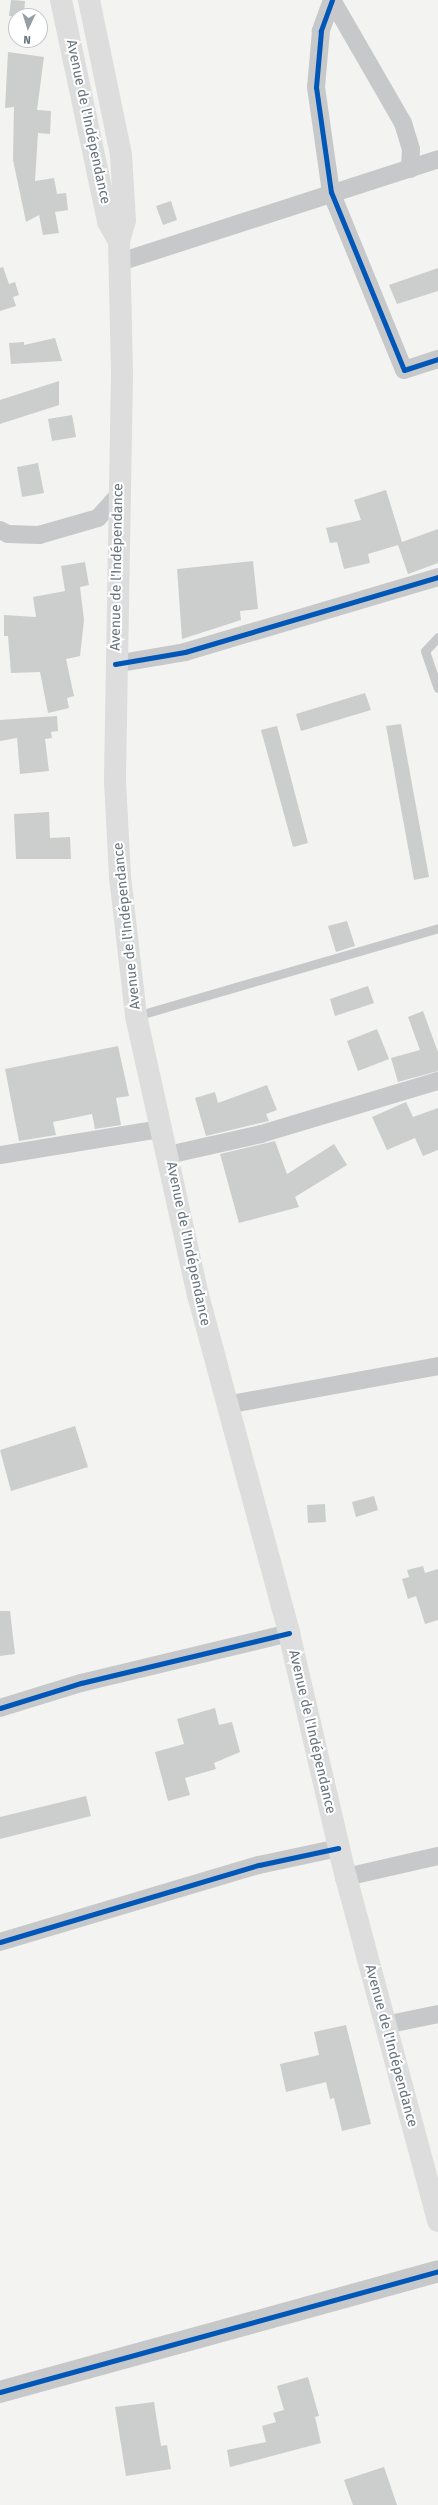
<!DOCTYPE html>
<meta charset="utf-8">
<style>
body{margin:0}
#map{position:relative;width:438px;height:2505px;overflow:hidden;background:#f3f3f1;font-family:"Fira Sans",sans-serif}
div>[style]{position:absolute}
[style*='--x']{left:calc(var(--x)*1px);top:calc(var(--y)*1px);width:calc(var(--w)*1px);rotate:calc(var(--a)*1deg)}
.building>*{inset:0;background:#cccdcd}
.service>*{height:9px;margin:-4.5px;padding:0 4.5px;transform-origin:4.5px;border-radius:4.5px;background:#c7c8c9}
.minor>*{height:18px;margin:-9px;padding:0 9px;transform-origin:9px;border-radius:9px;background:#c7c8c9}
.tertiary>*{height:22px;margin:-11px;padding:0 11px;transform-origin:11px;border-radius:11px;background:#c7c8c9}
.primary>*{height:22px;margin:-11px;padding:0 11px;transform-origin:11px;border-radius:11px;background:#ddd}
.cycleway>*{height:5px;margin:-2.5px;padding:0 2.5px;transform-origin:2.5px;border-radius:2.5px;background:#0057b8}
span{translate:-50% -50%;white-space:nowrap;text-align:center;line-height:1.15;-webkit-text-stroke:4px #fff;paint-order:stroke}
.street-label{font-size:14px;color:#66727e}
.north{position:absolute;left:8px;top:8px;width:40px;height:40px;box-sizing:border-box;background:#fff;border:1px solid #c2c7cb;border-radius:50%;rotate:184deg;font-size:11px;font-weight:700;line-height:16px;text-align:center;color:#66727e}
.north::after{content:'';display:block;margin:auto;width:14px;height:18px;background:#979fa6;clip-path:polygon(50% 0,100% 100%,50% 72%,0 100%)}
</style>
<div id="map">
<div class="building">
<div style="clip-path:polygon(11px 0,25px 1px,24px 16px,9px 16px)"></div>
<div style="clip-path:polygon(8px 52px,44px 57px,37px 110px,51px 111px,50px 134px,38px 133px,35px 181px,54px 178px,57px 194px,66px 193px,68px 210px,55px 212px,59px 233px,43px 235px,39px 215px,26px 222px,13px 160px,14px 107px,5px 108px)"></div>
<div style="clip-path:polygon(171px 201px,177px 220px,163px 225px,156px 206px)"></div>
<div style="clip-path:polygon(3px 267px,9px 284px,15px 282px,19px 295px,13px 297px,16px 306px,0 311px,0 268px)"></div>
<div style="clip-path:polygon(438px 268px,438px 291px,397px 304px,389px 285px)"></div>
<div style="clip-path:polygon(55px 338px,62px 361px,11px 364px,9px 343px,24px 342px,24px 345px)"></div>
<div style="clip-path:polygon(59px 381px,59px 405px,0 424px,0 400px)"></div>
<div style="clip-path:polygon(72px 415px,76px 437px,52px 441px,48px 419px)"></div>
<div style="clip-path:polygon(38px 463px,44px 493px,22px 497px,17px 467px)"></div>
<div style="clip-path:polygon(386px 490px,402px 542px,438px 529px,438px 563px,408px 574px,398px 545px,368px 554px,370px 563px,344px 569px,337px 542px,330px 543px,326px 528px,361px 520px,354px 500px)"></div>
<div style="clip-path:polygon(253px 561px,258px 609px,240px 611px,241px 620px,182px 639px,177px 569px)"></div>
<div style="clip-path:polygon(85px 562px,89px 585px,80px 587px,84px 620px,80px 656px,66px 659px,74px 696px,67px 698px,69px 708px,48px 713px,40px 672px,11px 673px,8px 636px,4px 636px,4px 615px,36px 617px,33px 597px,65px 591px,61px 566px)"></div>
<div style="clip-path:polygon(365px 693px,371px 710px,301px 731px,296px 714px)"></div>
<div style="clip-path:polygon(57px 716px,58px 731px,51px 732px,52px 738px,45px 739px,49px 771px,20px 774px,17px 738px,0 741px,0 720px)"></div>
<div style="clip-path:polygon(401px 724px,429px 877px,414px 880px,386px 726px)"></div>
<div style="clip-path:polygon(277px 726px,308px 843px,293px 847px,261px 730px)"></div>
<div style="clip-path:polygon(49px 812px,50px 838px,70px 837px,71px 859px,16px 859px,14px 814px)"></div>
<div style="clip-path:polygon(347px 921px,355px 946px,336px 952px,328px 926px)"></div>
<div style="clip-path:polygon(368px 986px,374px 1003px,335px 1016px,330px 999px)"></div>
<div style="clip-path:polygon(423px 1011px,438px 1052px,438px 1071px,398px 1082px,391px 1058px,420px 1050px,408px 1017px)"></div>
<div style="clip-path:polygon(377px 1029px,389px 1059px,358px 1071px,347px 1041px)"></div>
<div style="clip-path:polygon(118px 1046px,129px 1096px,116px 1098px,121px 1125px,95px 1129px,92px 1114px,53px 1122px,56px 1135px,19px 1141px,5px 1069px)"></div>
<div style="clip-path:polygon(267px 1085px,277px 1110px,266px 1114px,269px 1121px,206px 1136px,195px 1098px,215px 1092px,218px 1103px)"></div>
<div style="clip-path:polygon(406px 1102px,413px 1117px,438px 1108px,438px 1150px,423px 1156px,415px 1138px,387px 1150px,372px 1117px)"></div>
<div style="clip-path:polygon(275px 1141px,287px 1174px,334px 1144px,347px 1165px,295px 1197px,299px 1207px,239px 1223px,220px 1154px)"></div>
<div style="clip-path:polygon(75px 1426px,88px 1467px,11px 1491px,0 1450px)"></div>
<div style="clip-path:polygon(374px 1496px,378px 1510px,356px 1517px,352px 1502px)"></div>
<div style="clip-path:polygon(325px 1504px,326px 1522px,308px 1523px,307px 1505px)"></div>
<div style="clip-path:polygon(423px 1566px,425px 1573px,438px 1569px,438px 1620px,425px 1624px,416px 1596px,408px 1599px,402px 1579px,409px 1577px,407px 1570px)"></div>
<div style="clip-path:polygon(0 1611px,10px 1611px,15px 1654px,0 1656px)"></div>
<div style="clip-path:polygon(215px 1708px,219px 1725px,232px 1722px,240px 1752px,214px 1763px,216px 1769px,185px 1778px,190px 1795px,168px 1801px,155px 1752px,184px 1744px,177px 1719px)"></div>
<div style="clip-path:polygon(86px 1796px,91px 1816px,0 1839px,0 1817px)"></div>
<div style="clip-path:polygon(346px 2025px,371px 2124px,342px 2131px,334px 2098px,330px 2099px,326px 2082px,286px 2092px,280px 2064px,319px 2055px,314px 2032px)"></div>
<div style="clip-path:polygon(308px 2377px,319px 2416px,315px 2417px,321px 2443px,230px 2467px,227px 2450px,266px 2442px,262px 2426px,276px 2422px,273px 2413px,284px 2410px,277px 2386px)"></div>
<div style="clip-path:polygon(154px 2402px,161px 2446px,167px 2445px,171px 2469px,126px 2476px,115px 2407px)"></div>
<div style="clip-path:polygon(384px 2467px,397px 2505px,353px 2505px,344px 2480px)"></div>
</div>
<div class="service">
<div style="--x:438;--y:637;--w:19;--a:133"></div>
<div style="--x:425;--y:651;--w:39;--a:71"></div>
<div style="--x:136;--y:1016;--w:315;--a:-16.2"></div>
</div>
<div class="minor">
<div style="--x:332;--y:0;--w:33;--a:110"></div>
<div style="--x:321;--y:31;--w:56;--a:95.1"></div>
<div style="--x:316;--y:87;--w:106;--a:81.9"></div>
<div style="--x:331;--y:192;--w:192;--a:67.7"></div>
<div style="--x:404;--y:370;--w:36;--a:-18"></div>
<div style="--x:332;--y:0;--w:142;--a:60"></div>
<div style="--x:403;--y:123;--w:27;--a:73"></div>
<div style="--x:411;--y:149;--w:20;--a:93"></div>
<div style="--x:120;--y:262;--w:334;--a:-17.9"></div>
<div style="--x:0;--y:530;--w:9;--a:27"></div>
<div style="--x:8;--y:534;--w:31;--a:2"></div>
<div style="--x:39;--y:535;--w:61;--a:-16.1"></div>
<div style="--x:98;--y:518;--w:30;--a:-48"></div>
<div style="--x:115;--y:664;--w:71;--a:-9.7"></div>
<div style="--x:185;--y:652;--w:264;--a:-16.5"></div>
<div style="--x:0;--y:1155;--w:163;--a:-9.2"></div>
<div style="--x:168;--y:1155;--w:95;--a:-12.7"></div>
<div style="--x:261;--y:1134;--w:185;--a:-16.7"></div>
<div style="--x:226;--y:1405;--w:216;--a:-10.4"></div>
<div style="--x:0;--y:1708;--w:85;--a:-17.2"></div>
<div style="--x:81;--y:1683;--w:214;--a:-13.5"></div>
<div style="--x:346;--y:1877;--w:94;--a:-12.9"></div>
<div style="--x:0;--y:1942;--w:270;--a:-16.6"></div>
<div style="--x:259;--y:1865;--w:81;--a:-12.1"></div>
<div style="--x:385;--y:2025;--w:54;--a:-11.7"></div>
</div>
<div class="tertiary">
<div style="--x:0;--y:2392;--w:454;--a:-15.4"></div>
</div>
<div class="primary">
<div style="--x:61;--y:0;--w:227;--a:78"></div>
<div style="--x:108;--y:222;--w:22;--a:60"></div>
<div style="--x:89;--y:0;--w:158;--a:78.3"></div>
<div style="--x:121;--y:155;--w:65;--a:86.5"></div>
<div style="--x:125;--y:220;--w:22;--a:106"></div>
<div style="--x:119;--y:241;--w:134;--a:88.7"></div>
<div style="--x:122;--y:375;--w:406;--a:91"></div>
<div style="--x:115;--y:781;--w:96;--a:87"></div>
<div style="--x:120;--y:877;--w:140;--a:83.4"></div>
<div style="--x:136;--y:1016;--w:286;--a:77.5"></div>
<div style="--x:198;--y:1295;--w:350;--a:74.9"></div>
<div style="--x:289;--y:1633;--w:251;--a:76.9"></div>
<div style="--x:346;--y:1877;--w:356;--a:75"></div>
</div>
<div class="cycleway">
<div style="--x:332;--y:0;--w:33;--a:110"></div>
<div style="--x:321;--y:31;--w:56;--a:95.1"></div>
<div style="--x:316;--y:87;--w:106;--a:81.9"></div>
<div style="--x:331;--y:192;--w:192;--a:67.7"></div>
<div style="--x:404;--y:370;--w:36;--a:-18"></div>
<div style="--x:115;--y:664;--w:71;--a:-9.7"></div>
<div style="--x:185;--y:652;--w:264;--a:-16.5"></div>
<div style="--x:0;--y:1708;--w:85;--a:-17.2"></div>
<div style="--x:81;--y:1683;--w:214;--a:-13.5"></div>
<div style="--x:0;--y:1942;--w:270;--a:-16.6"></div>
<div style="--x:259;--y:1865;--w:81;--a:-12.1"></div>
<div style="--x:0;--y:2392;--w:454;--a:-15.4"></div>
</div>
<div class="street-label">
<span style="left:88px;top:122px;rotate:78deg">Avenue de l'Indépendance</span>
<span style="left:117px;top:567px;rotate:-89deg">Avenue de l'Indépendance</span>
<span style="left:127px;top:926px;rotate:-96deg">Avenue de l'Indépendance</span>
<span style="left:188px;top:1244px;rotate:78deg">Avenue de l'Indépendance</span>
<span style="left:312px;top:1732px;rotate:77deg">Avenue de l'Indépendance</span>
<span style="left:391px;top:2046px;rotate:75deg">Avenue de l'Indépendance</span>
</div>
<div class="north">N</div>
</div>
